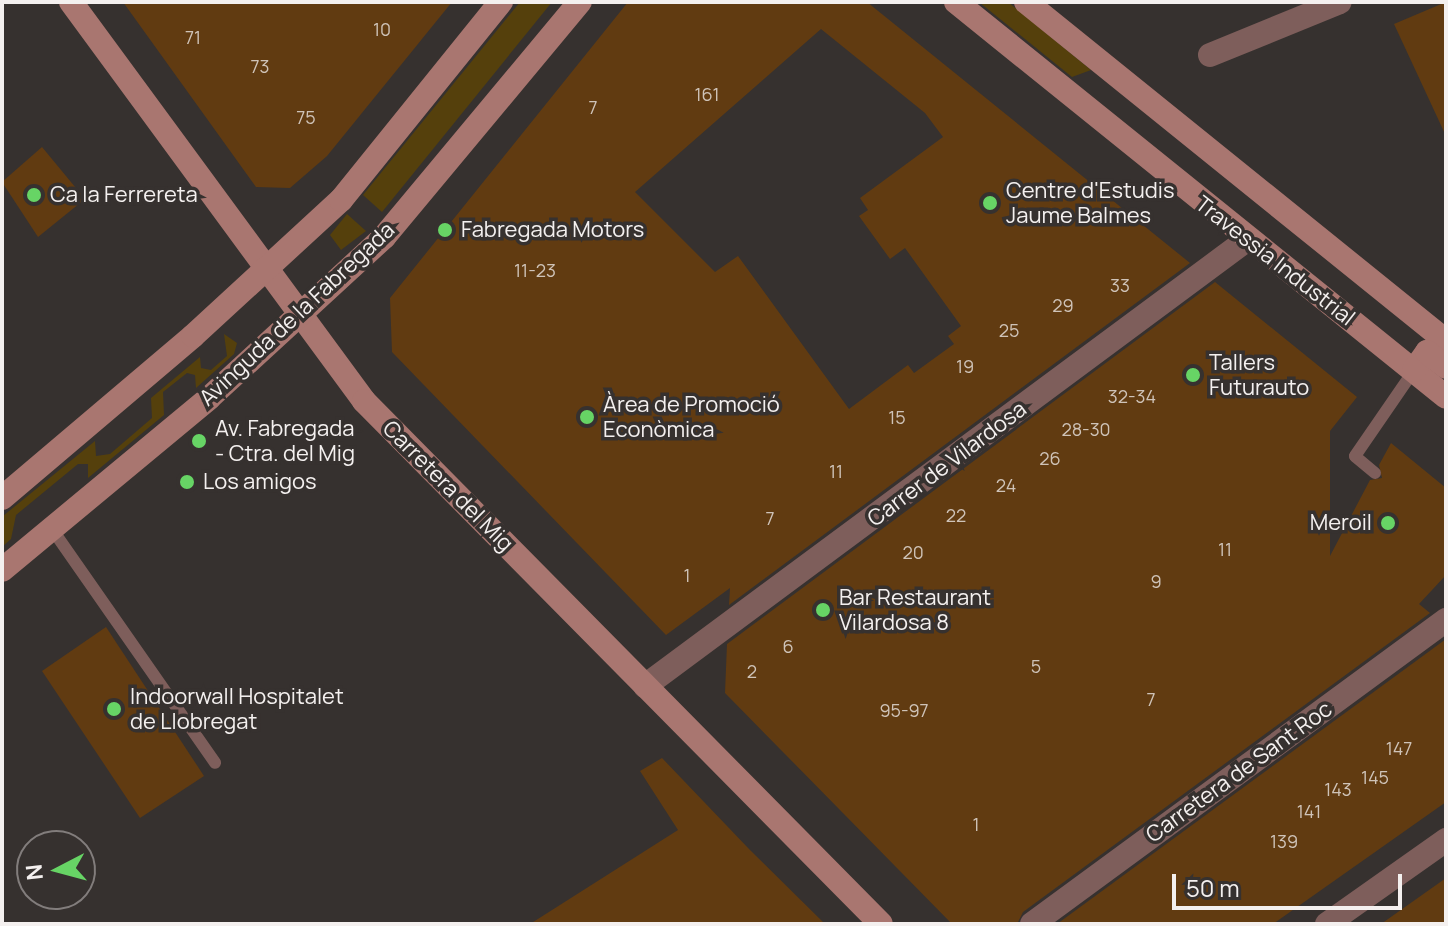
<!DOCTYPE html>
<meta charset="utf-8">
<style>
body{margin:0}
#map{position:relative;width:1448px;height:926px;overflow:hidden;background:#36312f;font-family:Manrope,sans-serif}
div>[style]{position:absolute}
[style*='--x']{left:calc(var(--x)*1px);top:calc(var(--y)*1px);width:calc(var(--w)*1px);rotate:calc(var(--a)*1deg)}
.green>*{inset:0;background:#55400c}
.building>*{inset:0;background:#613b11}
.lane>*{height:12px;margin:-6px;padding:0 6px;transform-origin:6px;border-radius:6px;background:#7e5e5b}
.street>*{height:24px;margin:-12px;padding:0 12px;transform-origin:12px;border-radius:12px;background:#7e5e5b}
.secondary>*{height:24px;margin:-12px;padding:0 12px;transform-origin:12px;border-radius:12px;background:#a97670}
.dots>*{width:22px;height:22px;translate:-50% -50%;box-sizing:border-box;border:4px solid #36312f;border-radius:50%}
span{translate:-50% -50%;white-space:nowrap;text-align:center;line-height:1.15;-webkit-text-stroke:7px #36312f;paint-order:stroke}
.number-label{font-size:18px;color:#cfc3b8}
.number-label span{-webkit-text-stroke-width:0}
.poi-label{font-size:22px;color:#f4f0ef}
.left{translate:0 -50%;text-align:left}
.right{translate:-100% -50%;text-align:right}
.street-label{font-size:22px;color:#f4f0ef}
.frame{position:absolute;inset:0;border:4px solid #f4f0ef;pointer-events:none}
.north{position:absolute;left:16px;top:830px;width:80px;height:80px;box-sizing:border-box;background:#36312f;border:2px solid #827d7c;border-radius:50%;rotate:264deg;font-size:22px;font-weight:700;line-height:32px;text-align:center;color:#f4f0ef}
.north::after{content:'';display:block;margin:auto;width:28px;height:36px;background:#67d465;clip-path:polygon(50% 0,100% 100%,50% 72%,0 100%)}
.scale{position:absolute;left:1172px;top:874px;width:230px;height:36px;box-sizing:border-box;border:4px solid #f4f0ef;border-top:0;padding-left:10px;font-size:24px;line-height:28px;white-space:nowrap;color:#f4f0ef;-webkit-text-stroke:6px #36312f;paint-order:stroke}
</style>
<div id="map">
<div class="green">
<div style="clip-path:polygon(520px 2px,552px 2px,382px 212px,363px 195px)"></div>
<div style="clip-path:polygon(979px 2px,1008px 2px,1091px 70px,1072px 77px)"></div>
<div style="clip-path:polygon(347px 214px,366px 231px,341px 250px,330px 235px)"></div>
<div style="clip-path:polygon(224px 334px,237px 343px,234px 354px,196px 388px,195px 375px,187px 373px,163px 392px,164px 415px,88px 478px,88px 464px,78px 464px,16px 515px,11px 539px,2px 547px,3px 516px,95px 441px,96px 456px,110px 454px,152px 418px,151px 398px,200px 357px,201px 368px,211px 370px,227px 356px)"></div>
</div>
<div class="building">
<div style="clip-path:polygon(123px 2px,452px 2px,327px 156px,290px 188px,256px 187px)"></div>
<div style="clip-path:polygon(evenodd,628px 2px,867px 2px,1190px 263px,729px 605px,730px 588px,666px 635px,392px 352px,390px 298px,628px 2px,821px 29px,925px 113px,943px 137px,860px 198px,868px 210px,859px 216px,890px 259px,905px 248px,961px 326px,948px 336px,954px 344px,914px 373px,908px 365px,849px 409px,738px 256px,715px 272px,635px 192px,821px 29px)"></div>
<div style="clip-path:polygon(1446px 2px,1446px 136px,1394px 24px)"></div>
<div style="clip-path:polygon(42px 147px,85px 199px,38px 237px,2px 182px)"></div>
<div style="clip-path:polygon(1215px 282px,1357px 397px,1330px 431px,1330px 556px,1370px 480px,1382px 478px,1379px 465px,1391px 443px,1446px 488px,1446px 575px,1419px 604px,1430px 613px,1023px 912px,1017px 924px,952px 924px,725px 693px,727px 644px)"></div>
<div style="clip-path:polygon(106px 627px,204px 776px,140px 818px,42px 671px)"></div>
<div style="clip-path:polygon(1446px 639px,1446px 802px,1273px 924px,1057px 924px)"></div>
<div style="clip-path:polygon(662px 758px,750px 850px,825px 924px,530px 924px,678px 830px,640px 771px)"></div>
<div style="clip-path:polygon(1446px 878px,1446px 924px,1381px 924px)"></div>
</div>
<div class="lane">
<div style="--x:1375;--y:473;--w:26;--a:-140"></div>
<div style="--x:1355;--y:456;--w:104;--a:-55.5"></div>
<div style="--x:52;--y:529;--w:285;--a:55.1"></div>
</div>
<div class="street">
<div style="--x:1210;--y:55;--w:140;--a:-22.2"></div>
<div style="--x:645;--y:686;--w:751;--a:-36.55"></div>
<div style="--x:1032;--y:924;--w:514;--a:-36.29"></div>
<div style="--x:1327;--y:924;--w:146;--a:-35.2"></div>
</div>
<div class="secondary">
<div style="--x:71;--y:2;--w:495;--a:53.7"></div>
<div style="--x:364;--y:401;--w:735;--a:45.33"></div>
<div style="--x:956;--y:2;--w:629;--a:38.87"></div>
<div style="--x:1026;--y:2;--w:540;--a:38.91"></div>
<div style="--x:1414;--y:370;--w:22;--a:-54"></div>
<div style="--x:1427;--y:352;--w:24;--a:38"></div>
<div style="--x:2;--y:498;--w:250;--a:-40.3"></div>
<div style="--x:193;--y:336;--w:201;--a:-42.6"></div>
<div style="--x:341;--y:200;--w:255;--a:-51.1"></div>
<div style="--x:2;--y:570;--w:269;--a:-39.7"></div>
<div style="--x:209;--y:398;--w:238;--a:-42.6"></div>
<div style="--x:384;--y:237;--w:306;--a:-50.2"></div>
</div>
<div class="dots">
<div style="left:34px;top:195px;background:#67d465"></div>
<div style="left:990px;top:203px;background:#67d465"></div>
<div style="left:445px;top:230px;background:#67d465"></div>
<div style="left:1193px;top:375px;background:#67d465"></div>
<div style="left:587px;top:417px;background:#67d465"></div>
<div style="left:199px;top:441px;background:#67d465"></div>
<div style="left:187px;top:482px;background:#67d465"></div>
<div style="left:1388px;top:523px;background:#67d465"></div>
<div style="left:823px;top:610px;background:#67d465"></div>
<div style="left:114px;top:709px;background:#67d465"></div>
</div>
<div class="number-label">
<span style="left:382px;top:29px">10</span>
<span style="left:193px;top:37px">71</span>
<span style="left:260px;top:66px">73</span>
<span style="left:707px;top:94px">161</span>
<span style="left:593px;top:107px">7</span>
<span style="left:306px;top:117px">75</span>
<span style="left:535px;top:270px">11-23</span>
<span style="left:1120px;top:285px">33</span>
<span style="left:1063px;top:305px">29</span>
<span style="left:1009px;top:330px">25</span>
<span style="left:965px;top:366px">19</span>
<span style="left:1132px;top:396px">32-34</span>
<span style="left:897px;top:417px">15</span>
<span style="left:1086px;top:429px">28-30</span>
<span style="left:1050px;top:458px">26</span>
<span style="left:836px;top:471px">11</span>
<span style="left:1006px;top:485px">24</span>
<span style="left:956px;top:515px">22</span>
<span style="left:770px;top:518px">7</span>
<span style="left:1225px;top:549px">11</span>
<span style="left:913px;top:552px">20</span>
<span style="left:687px;top:575px">1</span>
<span style="left:1156px;top:581px">9</span>
<span style="left:788px;top:646px">6</span>
<span style="left:1036px;top:666px">5</span>
<span style="left:752px;top:671px">2</span>
<span style="left:1151px;top:699px">7</span>
<span style="left:904px;top:710px">95-97</span>
<span style="left:1399px;top:748px">147</span>
<span style="left:1375px;top:777px">145</span>
<span style="left:1338px;top:789px">143</span>
<span style="left:1309px;top:811px">141</span>
<span style="left:976px;top:824px">1</span>
<span style="left:1284px;top:841px">139</span>
</div>
<div class="poi-label">
<span class="left" style="left:1006px;top:203px">Centre d'Estudis<br>Jaume Balmes</span>
<span class="left" style="left:50px;top:195px">Ca la Ferrereta</span>
<span class="left" style="left:461px;top:230px">Fabregada Motors</span>
<span class="left" style="left:1209px;top:375px">Tallers<br>Futurauto</span>
<span class="left" style="left:603px;top:417px">Àrea de Promoció<br>Econòmica</span>
<span class="left" style="left:215px;top:441px">Av. Fabregada<br>- Ctra. del Mig</span>
<span class="left" style="left:203px;top:482px">Los amigos</span>
<span class="right" style="left:1372px;top:523px">Meroil</span>
<span class="left" style="left:839px;top:610px">Bar Restaurant<br>Vilardosa 8</span>
<span class="left" style="left:130px;top:709px">Indoorwall Hospitalet<br>de Llobregat</span>
</div>
<div class="street-label">
<span style="left:1275px;top:261px;rotate:38deg">Travessia Industrial</span>
<span style="left:297px;top:314px;rotate:-43deg">Avinguda de la Fabregada</span>
<span style="left:947px;top:464px;rotate:-37deg">Carrer de Vilardosa</span>
<span style="left:448px;top:486px;rotate:45deg">Carretera del Mig</span>
<span style="left:1239px;top:772px;rotate:-36deg">Carretera de Sant Roc</span>
</div>
<div class="frame"></div>
<div class="north">N</div>
<div class="scale">50 m</div>
</div>
